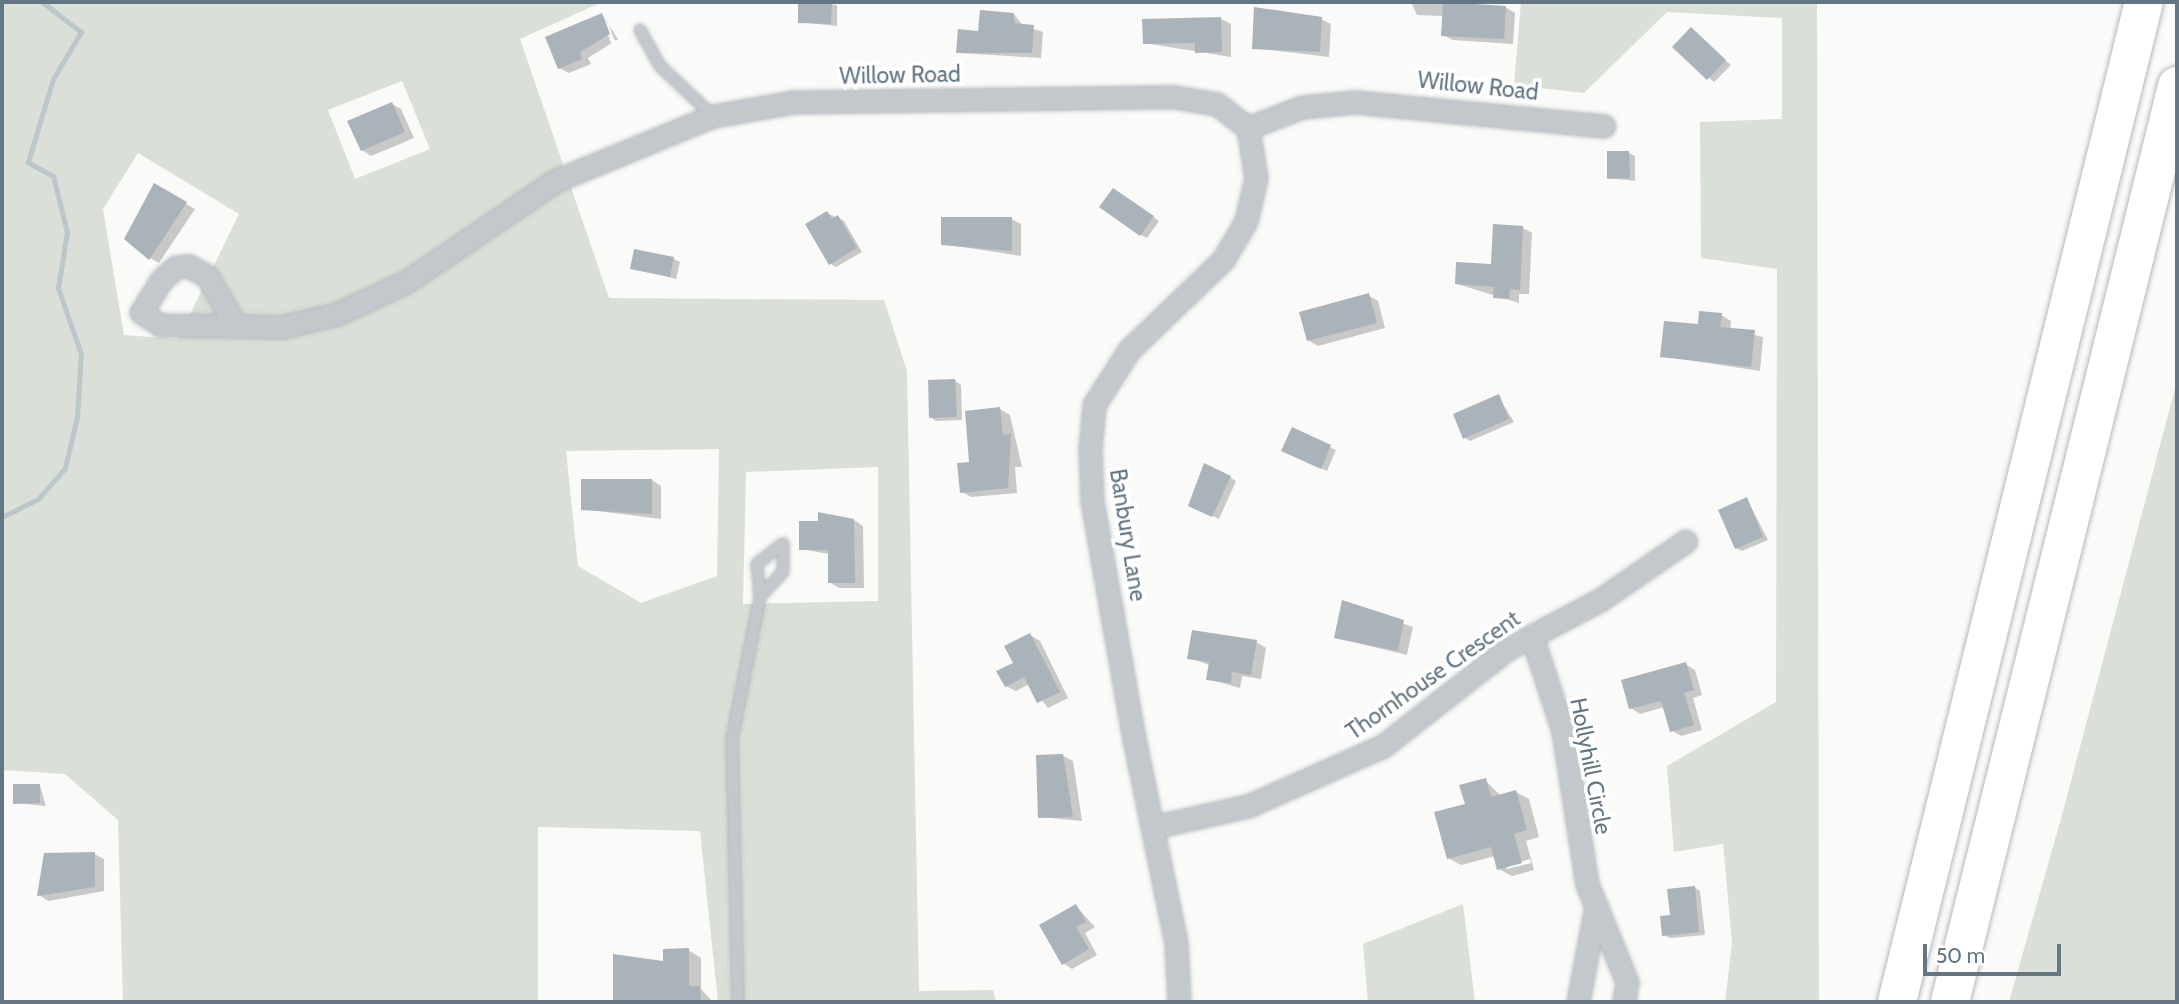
<!DOCTYPE html>
<style>
body{margin:0}
#map{position:relative;width:2179px;height:1004px;overflow:hidden;background:#fafaf8;font-family:Cabin,sans-serif}
div>[style]{position:absolute}
[style*='--x']{left:calc(var(--x)*1px);top:calc(var(--y)*1px);width:calc(var(--w)*1px);rotate:calc(var(--a)*1deg)}
.green>*{inset:0;background:#dadfd7}
.shadow>*{inset:0;background:#0003}
.stream>*{height:5px;margin:-2.5px;padding:0 2.5px;transform-origin:2.5px;border-radius:2.5px;background:#bbc7cb}
.building>*{inset:0;background:#aab3b9}
.roads{filter:drop-shadow(0 0 2px #b4b9bd) drop-shadow(0 0 2px #b4b9bd)}
.lane>*{height:10px;margin:-5px;padding:0 5px;transform-origin:5px;border-radius:5px;background:#c3c8cc}
.street>*{height:21px;margin:-10.5px;padding:0 10.5px;transform-origin:10.5px;border-radius:10.5px;background:#c3c8cc}
.highway>*{height:38px;margin:-19px;padding:0 19px;transform-origin:19px;border-radius:19px;background:#fff}
span{translate:-50% -50%;white-space:nowrap;text-align:center;line-height:1.15;-webkit-text-stroke:7px #fff;paint-order:stroke}
.street-label{font-size:23px;color:#657683}
.frame{position:absolute;inset:0;border:4px solid #657683;pointer-events:none}
.scale{position:absolute;left:1923px;top:944px;width:138px;height:32px;box-sizing:border-box;border:4px solid #657683;border-top:0;padding-left:9px;font-size:21px;line-height:24px;white-space:nowrap;color:#657683;-webkit-text-stroke:5px #fff;paint-order:stroke}
</style>
<div id="map">
<div class="green">
<div style="clip-path:polygon(evenodd,2px 2px,602px 2px,520px 39px,609px 298px,884px 300px,907px 371px,919px 991px,993px 990px,996px 1002px,718px 1002px,700px 831px,538px 827px,538px 1002px,123px 1002px,118px 820px,65px 774px,2px 770px,2px 2px,402px 81px,430px 149px,355px 179px,328px 110px,402px 81px,2px 2px,138px 153px,239px 214px,178px 339px,124px 335px,103px 209px,138px 153px,2px 2px,719px 449px,717px 576px,641px 603px,578px 566px,566px 451px,719px 449px,2px 2px,878px 467px,878px 601px,743px 604px,746px 472px,878px 467px)"></div>
<div style="clip-path:polygon(1521px 2px,1817px 2px,1819px 1002px,1725px 1002px,1732px 943px,1723px 844px,1674px 852px,1667px 766px,1776px 702px,1777px 269px,1701px 258px,1700px 122px,1782px 119px,1782px 18px,1667px 12px,1584px 93px,1514px 85px)"></div>
<div style="clip-path:polygon(2177px 381px,2177px 1002px,2009px 1002px,2062px 815px)"></div>
<div style="clip-path:polygon(1463px 904px,1475px 1002px,1368px 1002px,1363px 944px)"></div>
</div>
<div class="shadow">
<div style="clip-path:polygon(800px 2px,837px 5px,837px 26px,800px 22px)"></div>
<div style="clip-path:polygon(1411px 2px,1505px 7px,1515px 13px,1513px 44px,1453px 40px,1443px 35px,1444px 16px,1417px 15px)"></div>
<div style="clip-path:polygon(1014px 14px,1023px 26px,1043px 32px,1041px 58px,958px 53px)"></div>
<div style="clip-path:polygon(evenodd,602px 15px,618px 39px,588px 58px,591px 64px,569px 73px,559px 68px,602px 15px,603px 21px,607px 21px,615px 41px,611px 43px,603px 21px)"></div>
<div style="clip-path:polygon(1221px 19px,1231px 24px,1231px 57px,1144px 43px)"></div>
<div style="clip-path:polygon(1321px 19px,1331px 24px,1329px 57px,1254px 48px)"></div>
<div style="clip-path:polygon(1691px 30px,1731px 65px,1714px 82px,1675px 47px)"></div>
<div style="clip-path:polygon(392px 104px,401px 109px,414px 138px,371px 156px,362px 150px)"></div>
<div style="clip-path:polygon(1629px 153px,1635px 156px,1635px 181px,1609px 178px)"></div>
<div style="clip-path:polygon(154px 185px,195px 209px,159px 263px,150px 258px)"></div>
<div style="clip-path:polygon(1119px 193px,1159px 221px,1147px 238px,1141px 235px)"></div>
<div style="clip-path:polygon(827px 213px,844px 221px,862px 252px,836px 267px,830px 263px)"></div>
<div style="clip-path:polygon(1011px 219px,1021px 224px,1021px 256px,943px 244px)"></div>
<div style="clip-path:polygon(1523px 228px,1532px 233px,1529px 294px,1519px 294px,1519px 303px,1457px 284px,1493px 266px)"></div>
<div style="clip-path:polygon(674px 259px,680px 262px,676px 279px,632px 268px)"></div>
<div style="clip-path:polygon(1368px 295px,1378px 301px,1385px 328px,1318px 346px,1308px 340px)"></div>
<div style="clip-path:polygon(1721px 315px,1731px 321px,1730px 329px,1763px 337px,1760px 371px,1662px 356px)"></div>
<div style="clip-path:polygon(955px 381px,961px 385px,962px 420px,936px 421px,930px 417px)"></div>
<div style="clip-path:polygon(1498px 396px,1514px 422px,1470px 441px,1464px 437px)"></div>
<div style="clip-path:polygon(1000px 409px,1010px 415px,1022px 467px,1015px 467px,1017px 493px,971px 497px,962px 492px)"></div>
<div style="clip-path:polygon(1292px 429px,1336px 450px,1327px 471px,1289px 454px)"></div>
<div style="clip-path:polygon(1230px 477px,1236px 481px,1219px 519px,1196px 508px)"></div>
<div style="clip-path:polygon(652px 480px,661px 486px,661px 519px,583px 509px)"></div>
<div style="clip-path:polygon(1747px 499px,1768px 540px,1742px 551px,1736px 548px)"></div>
<div style="clip-path:polygon(854px 520px,863px 526px,864px 588px,839px 588px,829px 582px,829px 554px,801px 549px)"></div>
<div style="clip-path:polygon(1343px 603px,1413px 627px,1407px 655px,1336px 638px)"></div>
<div style="clip-path:polygon(1030px 635px,1040px 641px,1068px 698px,1048px 708px,1029px 684px,1016px 691px,1006px 686px)"></div>
<div style="clip-path:polygon(1256px 642px,1266px 648px,1261px 679px,1242px 676px,1240px 688px,1208px 679px,1210px 665px,1189px 658px)"></div>
<div style="clip-path:polygon(1685px 664px,1695px 670px,1702px 695px,1693px 698px,1702px 730px,1681px 736px,1671px 730px,1664px 707px,1640px 714px,1631px 708px)"></div>
<div style="clip-path:polygon(1063px 756px,1073px 761px,1082px 821px,1040px 817px)"></div>
<div style="clip-path:polygon(evenodd,1485px 780px,1501px 796px,1516px 792px,1529px 799px,1539px 837px,1526px 841px,1534px 870px,1512px 876px,1499px 869px,1495px 856px,1461px 865px,1448px 858px,1467px 805px,1485px 780px,1530px 859px,1531px 863px,1507px 869px,1507px 866px,1530px 859px)"></div>
<div style="clip-path:polygon(40px 786px,46px 806px,15px 803px)"></div>
<div style="clip-path:polygon(94px 854px,104px 859px,104px 891px,48px 901px,39px 895px)"></div>
<div style="clip-path:polygon(1694px 887px,1700px 891px,1705px 935px,1670px 938px,1664px 935px,1672px 917px)"></div>
<div style="clip-path:polygon(1076px 906px,1095px 927px,1085px 933px,1097px 955px,1072px 969px,1063px 963px)"></div>
<div style="clip-path:polygon(688px 950px,701px 958px,701px 989px,713px 1002px,615px 1002px,615px 956px,664px 963px)"></div>
</div>
<div class="stream">
<div style="--x:2;--y:517;--w:40;--a:-26.6"></div>
<div style="--x:38;--y:499;--w:41;--a:-48.9"></div>
<div style="--x:65;--y:468;--w:52;--a:-76.8"></div>
<div style="--x:77;--y:417;--w:63;--a:-86.4"></div>
<div style="--x:81;--y:354;--w:70;--a:-109.2"></div>
<div style="--x:58;--y:288;--w:57;--a:-80.9"></div>
<div style="--x:67;--y:232;--w:58;--a:-104"></div>
<div style="--x:53;--y:176;--w:29;--a:-151"></div>
<div style="--x:28;--y:162;--w:87;--a:-73.2"></div>
<div style="--x:53;--y:79;--w:55;--a:-59.2"></div>
<div style="--x:81;--y:32;--w:49;--a:-142.4"></div>
</div>
<div class="building">
<div style="clip-path:polygon(798px 2px,832px 2px,831px 24px,798px 23px)"></div>
<div style="clip-path:polygon(1443px 2px,1506px 6px,1504px 39px,1441px 36px)"></div>
<div style="clip-path:polygon(1254px 7px,1322px 17px,1320px 52px,1252px 49px)"></div>
<div style="clip-path:polygon(980px 10px,1014px 13px,1014px 23px,1034px 25px,1032px 53px,956px 53px,958px 29px,978px 31px)"></div>
<div style="clip-path:polygon(602px 13px,610px 34px,580px 52px,582px 59px,558px 69px,545px 37px)"></div>
<div style="clip-path:polygon(1221px 17px,1222px 52px,1195px 53px,1195px 43px,1143px 44px,1142px 19px)"></div>
<div style="clip-path:polygon(1691px 27px,1726px 60px,1707px 80px,1672px 47px)"></div>
<div style="clip-path:polygon(392px 102px,405px 132px,361px 151px,347px 121px)"></div>
<div style="clip-path:polygon(1607px 151px,1629px 151px,1630px 178px,1607px 179px)"></div>
<div style="clip-path:polygon(154px 183px,187px 202px,149px 260px,124px 239px)"></div>
<div style="clip-path:polygon(1113px 188px,1154px 216px,1140px 236px,1099px 207px)"></div>
<div style="clip-path:polygon(827px 211px,832px 219px,838px 215px,857px 248px,829px 265px,805px 224px)"></div>
<div style="clip-path:polygon(941px 217px,1012px 217px,1012px 251px,941px 245px)"></div>
<div style="clip-path:polygon(1493px 224px,1523px 226px,1520px 290px,1510px 289px,1509px 299px,1493px 298px,1494px 287px,1455px 284px,1456px 262px,1491px 264px)"></div>
<div style="clip-path:polygon(634px 249px,674px 257px,670px 277px,630px 269px)"></div>
<div style="clip-path:polygon(1369px 293px,1377px 323px,1307px 341px,1299px 312px)"></div>
<div style="clip-path:polygon(1699px 311px,1722px 313px,1720px 327px,1755px 330px,1751px 367px,1660px 357px,1664px 321px,1698px 324px)"></div>
<div style="clip-path:polygon(955px 379px,957px 417px,929px 418px,928px 380px)"></div>
<div style="clip-path:polygon(1499px 394px,1509px 419px,1463px 439px,1453px 414px)"></div>
<div style="clip-path:polygon(1000px 407px,1003px 435px,1011px 434px,1008px 488px,960px 493px,957px 463px,969px 462px,965px 411px)"></div>
<div style="clip-path:polygon(1292px 427px,1331px 445px,1321px 469px,1281px 451px)"></div>
<div style="clip-path:polygon(1204px 463px,1231px 476px,1212px 517px,1188px 506px)"></div>
<div style="clip-path:polygon(581px 479px,652px 479px,652px 514px,581px 510px)"></div>
<div style="clip-path:polygon(1747px 497px,1763px 537px,1735px 549px,1718px 510px)"></div>
<div style="clip-path:polygon(818px 512px,854px 519px,855px 583px,828px 583px,828px 550px,799px 550px,799px 521px,818px 521px)"></div>
<div style="clip-path:polygon(1342px 600px,1404px 620px,1398px 651px,1334px 638px)"></div>
<div style="clip-path:polygon(1192px 630px,1257px 640px,1251px 675px,1232px 672px,1231px 683px,1206px 680px,1209px 662px,1187px 659px)"></div>
<div style="clip-path:polygon(1030px 633px,1060px 692px,1037px 703px,1024px 677px,1005px 687px,996px 671px,1013px 663px,1004px 646px)"></div>
<div style="clip-path:polygon(1686px 662px,1694px 690px,1684px 693px,1694px 725px,1670px 732px,1661px 701px,1629px 709px,1621px 680px)"></div>
<div style="clip-path:polygon(1063px 754px,1073px 817px,1038px 818px,1036px 755px)"></div>
<div style="clip-path:polygon(1486px 778px,1491px 797px,1516px 790px,1527px 830px,1514px 834px,1522px 863px,1497px 870px,1491px 847px,1447px 859px,1434px 812px,1465px 804px,1459px 785px)"></div>
<div style="clip-path:polygon(13px 784px,40px 784px,40px 803px,13px 804px)"></div>
<div style="clip-path:polygon(95px 852px,95px 887px,37px 896px,44px 853px)"></div>
<div style="clip-path:polygon(1695px 886px,1699px 932px,1662px 936px,1660px 916px,1670px 915px,1667px 889px)"></div>
<div style="clip-path:polygon(1076px 904px,1086px 922px,1076px 927px,1089px 949px,1062px 965px,1039px 925px)"></div>
<div style="clip-path:polygon(689px 948px,689px 986px,700px 986px,701px 1002px,613px 1002px,613px 954px,663px 961px,663px 949px)"></div>
</div>
<div class="roads">
<div class="lane">
<div style="--x:640;--y:30;--w:41;--a:60.9"></div>
<div style="--x:660;--y:66;--w:73;--a:43.3"></div>
<div style="--x:738;--y:1002;--w:263;--a:-91.3"></div>
<div style="--x:732;--y:739;--w:145;--a:-78.8"></div>
<div style="--x:760;--y:597;--w:33;--a:-95"></div>
<div style="--x:757;--y:564;--w:33;--a:-38"></div>
<div style="--x:783;--y:544;--w:28;--a:90"></div>
<div style="--x:783;--y:572;--w:34;--a:133"></div>
</div>
<div class="street">
<div style="--x:236;--y:326;--w:58;--a:-120.1"></div>
<div style="--x:207;--y:276;--w:21;--a:-151"></div>
<div style="--x:189;--y:266;--w:13;--a:176"></div>
<div style="--x:176;--y:267;--w:18;--a:139"></div>
<div style="--x:162;--y:279;--w:39;--a:122"></div>
<div style="--x:141;--y:312;--w:23;--a:34"></div>
<div style="--x:160;--y:325;--w:76;--a:0.8"></div>
<div style="--x:236;--y:326;--w:46;--a:1.2"></div>
<div style="--x:282;--y:327;--w:57;--a:-13.3"></div>
<div style="--x:337;--y:314;--w:76;--a:-24.9"></div>
<div style="--x:406;--y:282;--w:180;--a:-34.1"></div>
<div style="--x:555;--y:181;--w:171;--a:-22.4"></div>
<div style="--x:713;--y:116;--w:81;--a:-9.9"></div>
<div style="--x:793;--y:102;--w:381;--a:-0.8"></div>
<div style="--x:1174;--y:97;--w:44;--a:9.2"></div>
<div style="--x:1217;--y:104;--w:39;--a:38"></div>
<div style="--x:1248;--y:128;--w:58;--a:-21.3"></div>
<div style="--x:1302;--y:107;--w:53;--a:-5.4"></div>
<div style="--x:1355;--y:102;--w:250;--a:5.5"></div>
<div style="--x:1532;--y:637;--w:99;--a:71.7"></div>
<div style="--x:1563;--y:731;--w:155;--a:81.1"></div>
<div style="--x:1587;--y:884;--w:106;--a:67.8"></div>
<div style="--x:1627;--y:982;--w:20;--a:99"></div>
<div style="--x:1153;--y:827;--w:97;--a:-12.5"></div>
<div style="--x:1248;--y:806;--w:148;--a:-24"></div>
<div style="--x:1383;--y:746;--w:157;--a:-38"></div>
<div style="--x:1507;--y:649;--w:105;--a:-27.8"></div>
<div style="--x:1600;--y:600;--w:104;--a:-34.5"></div>
<div style="--x:1179;--y:1002;--w:59;--a:-92.9"></div>
<div style="--x:1176;--y:943;--w:208;--a:-101.6"></div>
<div style="--x:1134;--y:739;--w:242;--a:-100"></div>
<div style="--x:1092;--y:501;--w:51;--a:-92.2"></div>
<div style="--x:1090;--y:450;--w:45;--a:-84.9"></div>
<div style="--x:1094;--y:405;--w:65;--a:-57.5"></div>
<div style="--x:1129;--y:350;--w:130;--a:-43.8"></div>
<div style="--x:1223;--y:260;--w:45;--a:-59.5"></div>
<div style="--x:1246;--y:221;--w:44;--a:-76.9"></div>
<div style="--x:1256;--y:178;--w:51;--a:-99.1"></div>
<div style="--x:1578;--y:1002;--w:98;--a:-79.4"></div>
</div>
<div class="highway">
<div style="--x:1897;--y:1002;--w:1030;--a:-76.13"></div>
<div style="--x:1950;--y:1002;--w:944;--a:-76.08"></div>
</div>
</div>
<div class="street-label">
<span style="left:900px;top:75px;rotate:-1deg">Willow Road</span>
<span style="left:1478px;top:86px;rotate:6deg">Willow Road</span>
<span style="left:1128px;top:535px;rotate:81deg">Banbury Lane</span>
<span style="left:1433px;top:675px;rotate:-35deg">Thornhouse Crescent</span>
<span style="left:1591px;top:766px;rotate:79deg">Hollyhill Circle</span>
</div>
<div class="frame"></div>
<div class="scale">50 m</div>
</div>
